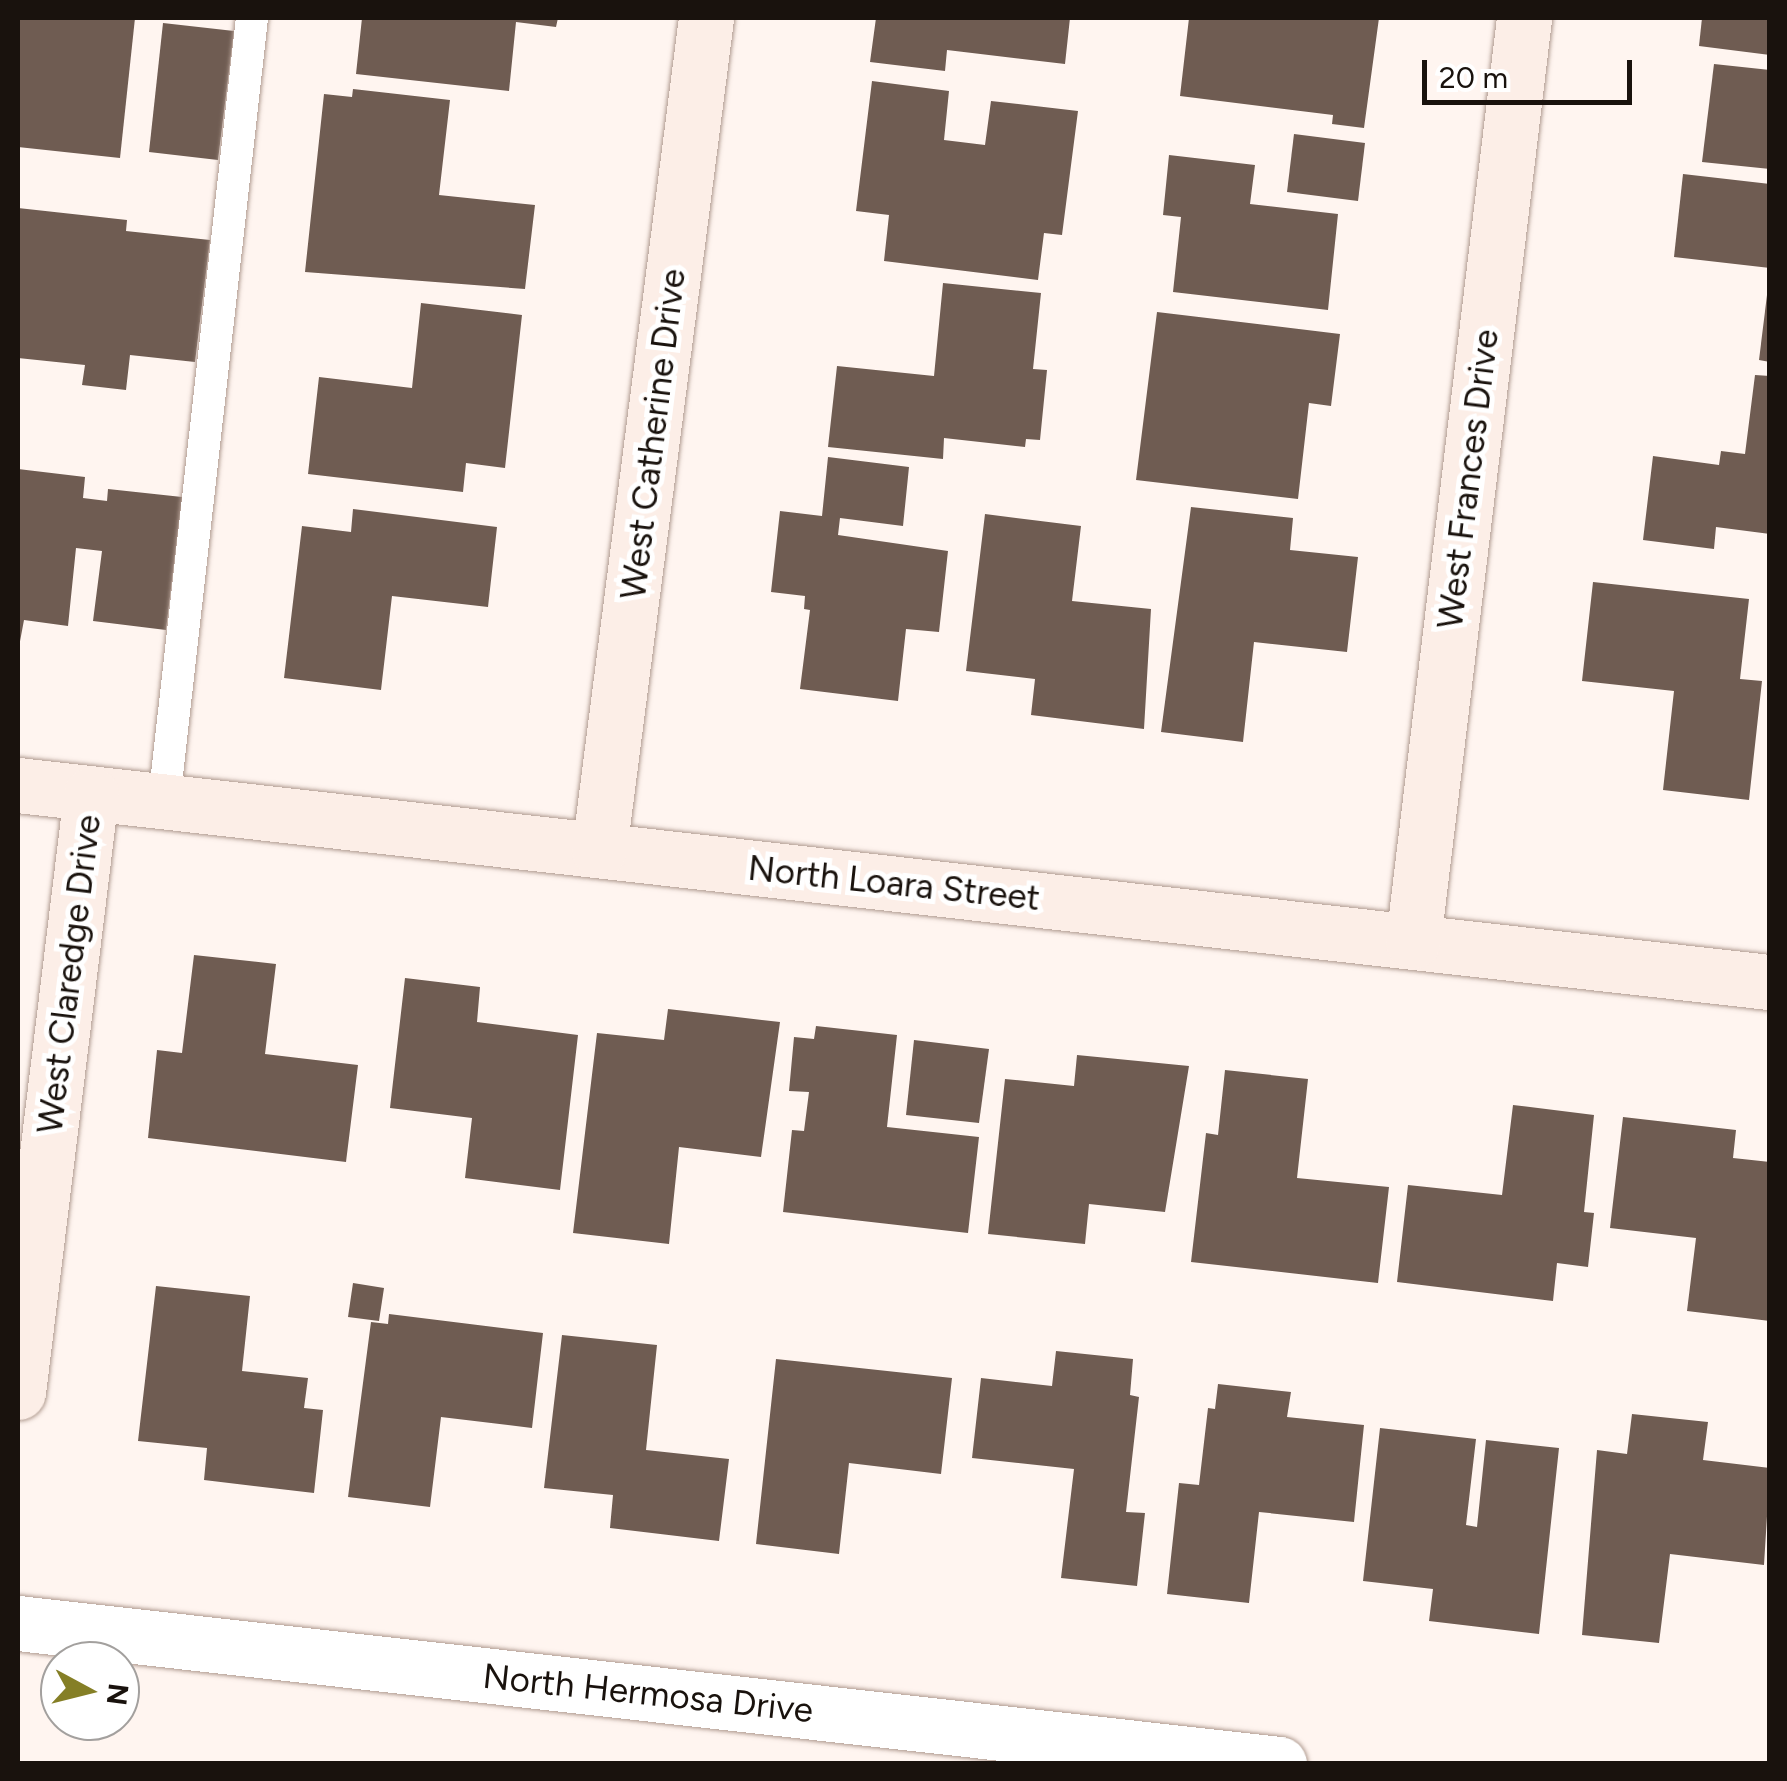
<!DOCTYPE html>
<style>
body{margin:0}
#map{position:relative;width:1787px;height:1781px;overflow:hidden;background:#fff5f0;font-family:Figtree,sans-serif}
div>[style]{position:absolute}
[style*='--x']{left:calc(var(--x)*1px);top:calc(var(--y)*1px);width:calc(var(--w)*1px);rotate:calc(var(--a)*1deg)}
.building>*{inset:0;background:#6f5c52}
.roads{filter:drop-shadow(0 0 2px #b09b90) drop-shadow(0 0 2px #b09b90)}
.lane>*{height:32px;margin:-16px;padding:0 16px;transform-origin:16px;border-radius:16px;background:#fff}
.street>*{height:55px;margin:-27.5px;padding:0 27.5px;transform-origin:27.5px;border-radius:27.5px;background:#fff}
.secondary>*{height:55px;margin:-27.5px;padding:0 27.5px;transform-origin:27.5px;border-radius:27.5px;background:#fceee7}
span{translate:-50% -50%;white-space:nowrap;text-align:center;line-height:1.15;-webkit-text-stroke:10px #fff;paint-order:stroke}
.street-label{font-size:35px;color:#19120d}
.frame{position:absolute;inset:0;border:20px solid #19120d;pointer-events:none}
.north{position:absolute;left:40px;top:1641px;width:100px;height:100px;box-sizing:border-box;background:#fff;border:2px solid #a3a09e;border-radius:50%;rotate:97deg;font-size:28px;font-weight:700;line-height:40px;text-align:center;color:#19120d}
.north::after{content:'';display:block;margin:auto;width:35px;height:45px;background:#857f26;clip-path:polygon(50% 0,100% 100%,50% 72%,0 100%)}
.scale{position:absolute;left:1422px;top:60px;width:210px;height:45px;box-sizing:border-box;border:5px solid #19120d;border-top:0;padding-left:12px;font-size:30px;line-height:35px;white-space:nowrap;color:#19120d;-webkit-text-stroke:8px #fff;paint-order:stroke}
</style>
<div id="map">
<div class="building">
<div style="clip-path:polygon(18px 18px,135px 18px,120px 158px,18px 147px)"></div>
<div style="clip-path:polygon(362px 18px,558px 18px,556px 27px,516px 22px,509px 91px,356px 74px)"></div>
<div style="clip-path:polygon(876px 18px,1070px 18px,1065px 64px,947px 50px,945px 71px,870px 62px)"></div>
<div style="clip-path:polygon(1189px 18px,1379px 18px,1364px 128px,1332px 124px,1333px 115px,1180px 96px)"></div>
<div style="clip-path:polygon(1702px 18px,1770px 18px,1770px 55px,1699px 46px)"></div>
<div style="clip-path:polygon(163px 23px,234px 31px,218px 160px,149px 152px)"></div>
<div style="clip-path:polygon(1714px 64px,1770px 70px,1770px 169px,1702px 162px)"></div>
<div style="clip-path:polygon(872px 81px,949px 91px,944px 140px,985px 145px,991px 101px,1078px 111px,1062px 235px,1044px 233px,1038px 280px,884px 261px,889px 215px,856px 211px)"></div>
<div style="clip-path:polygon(353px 89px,450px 100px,439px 195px,535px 205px,525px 289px,305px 272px,324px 94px,352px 97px)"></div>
<div style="clip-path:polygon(1294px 134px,1365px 143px,1358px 201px,1287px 192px)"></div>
<div style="clip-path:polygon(1169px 155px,1255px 165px,1250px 204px,1338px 214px,1328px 310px,1173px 292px,1181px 217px,1163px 215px)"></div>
<div style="clip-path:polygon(1683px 174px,1770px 184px,1770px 268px,1674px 257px)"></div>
<div style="clip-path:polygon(18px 208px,127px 220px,126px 231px,210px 240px,195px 362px,130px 355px,126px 390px,82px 385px,85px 365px,18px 358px)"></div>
<div style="clip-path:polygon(943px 283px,1041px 293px,1033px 369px,1047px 370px,1040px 440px,1026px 439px,1025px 447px,944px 438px,943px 459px,828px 447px,837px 366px,934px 376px)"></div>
<div style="clip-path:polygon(1767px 295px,1770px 295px,1770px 362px,1759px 360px)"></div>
<div style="clip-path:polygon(421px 303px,522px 315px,505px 468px,466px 463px,463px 492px,308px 474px,319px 377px,412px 388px)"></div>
<div style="clip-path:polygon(1157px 312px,1340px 334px,1331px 406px,1309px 403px,1298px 499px,1136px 480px)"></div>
<div style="clip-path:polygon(1755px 375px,1770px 376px,1770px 534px,1716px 527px,1714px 549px,1643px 540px,1653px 456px,1719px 465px,1721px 451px,1745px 454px)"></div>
<div style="clip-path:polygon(828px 457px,909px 467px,903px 526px,840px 518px,838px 535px,948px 551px,939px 632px,906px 629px,898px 701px,800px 689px,810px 610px,804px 609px,805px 596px,771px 592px,780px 511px,822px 516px)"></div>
<div style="clip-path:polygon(18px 469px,85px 477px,83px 498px,107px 501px,108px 489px,182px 497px,166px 630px,93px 621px,102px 551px,76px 548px,68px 626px,24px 620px,18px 652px)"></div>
<div style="clip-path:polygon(1191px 507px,1293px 518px,1290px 550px,1358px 557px,1347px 652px,1254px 642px,1243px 742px,1161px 732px)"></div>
<div style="clip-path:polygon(353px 509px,497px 527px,488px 607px,392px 596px,381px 690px,284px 678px,302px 526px,351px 532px)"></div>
<div style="clip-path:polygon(985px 514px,1081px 526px,1072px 601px,1151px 609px,1144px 729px,1031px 715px,1035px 679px,966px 671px)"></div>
<div style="clip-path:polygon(1593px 582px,1749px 599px,1740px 679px,1762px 681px,1749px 800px,1663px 790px,1674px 691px,1582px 681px)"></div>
<div style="clip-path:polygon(194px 955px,276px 964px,265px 1054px,358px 1065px,346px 1162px,148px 1138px,157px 1050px,182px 1053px)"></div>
<div style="clip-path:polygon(405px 978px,480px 987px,477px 1022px,578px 1035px,560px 1190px,465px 1178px,472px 1118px,390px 1108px)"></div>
<div style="clip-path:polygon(668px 1009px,780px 1022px,761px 1157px,679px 1147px,669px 1244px,573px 1233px,597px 1033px,664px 1040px)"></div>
<div style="clip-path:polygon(816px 1026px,897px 1035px,887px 1127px,979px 1137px,968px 1233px,783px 1212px,792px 1130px,804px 1131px,809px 1092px,789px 1091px,794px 1037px,814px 1039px)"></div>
<div style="clip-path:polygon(914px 1040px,989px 1049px,979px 1123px,906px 1115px)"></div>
<div style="clip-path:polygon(1077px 1055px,1189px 1066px,1165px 1212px,1089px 1204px,1085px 1244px,988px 1234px,1005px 1079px,1074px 1086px)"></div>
<div style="clip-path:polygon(1225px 1070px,1308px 1079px,1297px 1178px,1389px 1187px,1378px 1283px,1191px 1262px,1206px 1133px,1218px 1135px)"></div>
<div style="clip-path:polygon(1513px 1105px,1594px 1115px,1584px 1212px,1594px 1213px,1588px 1267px,1557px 1263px,1553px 1301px,1397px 1282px,1408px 1185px,1502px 1195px)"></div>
<div style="clip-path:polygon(1623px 1117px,1736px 1130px,1733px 1158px,1770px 1162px,1770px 1321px,1687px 1311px,1696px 1238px,1610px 1228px)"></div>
<div style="clip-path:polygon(353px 1283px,384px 1288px,379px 1321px,348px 1317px)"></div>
<div style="clip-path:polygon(156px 1286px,250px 1296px,242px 1371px,308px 1378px,304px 1408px,323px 1410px,314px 1493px,204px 1480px,207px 1448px,138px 1441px)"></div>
<div style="clip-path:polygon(389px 1314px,543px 1333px,532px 1428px,441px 1417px,430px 1507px,348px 1497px,371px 1322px,388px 1324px)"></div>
<div style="clip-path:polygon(562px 1335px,657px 1345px,646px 1450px,729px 1459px,719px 1541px,610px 1528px,613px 1495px,544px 1488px)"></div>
<div style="clip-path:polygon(1056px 1351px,1133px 1359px,1130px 1395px,1139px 1397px,1126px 1512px,1145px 1513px,1137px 1586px,1061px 1578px,1074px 1469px,972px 1458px,981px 1378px,1052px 1386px)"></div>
<div style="clip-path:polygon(776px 1359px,952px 1378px,941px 1474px,849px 1463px,839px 1554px,756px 1544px)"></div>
<div style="clip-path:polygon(1218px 1384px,1291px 1392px,1287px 1417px,1364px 1425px,1354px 1522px,1259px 1512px,1249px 1603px,1167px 1594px,1179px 1483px,1199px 1485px,1208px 1408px,1215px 1409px)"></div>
<div style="clip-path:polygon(1632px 1414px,1708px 1422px,1703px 1460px,1770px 1468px,1764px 1565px,1670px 1554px,1659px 1643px,1582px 1635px,1597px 1450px,1627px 1454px)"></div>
<div style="clip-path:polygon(1380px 1428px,1476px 1439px,1466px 1525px,1477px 1527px,1486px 1440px,1559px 1448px,1539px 1634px,1429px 1621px,1433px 1589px,1363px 1581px)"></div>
</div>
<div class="roads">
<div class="lane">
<div style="--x:164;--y:801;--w:788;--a:-83.59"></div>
</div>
<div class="street">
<div style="--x:18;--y:1623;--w:1269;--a:6.38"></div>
</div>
<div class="secondary">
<div style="--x:18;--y:785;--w:1763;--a:6.42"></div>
<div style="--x:599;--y:850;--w:839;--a:-82.67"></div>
<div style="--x:1413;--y:941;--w:930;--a:-83.14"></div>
<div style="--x:18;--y:1392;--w:602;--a:-83.04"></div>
</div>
</div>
<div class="street-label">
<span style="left:653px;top:434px;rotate:-83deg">West Catherine Drive</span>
<span style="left:1468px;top:479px;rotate:-83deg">West Frances Drive</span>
<span style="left:894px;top:883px;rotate:6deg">North Loara Street</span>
<span style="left:69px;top:974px;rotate:-83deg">West Claredge Drive</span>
<span style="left:648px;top:1693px;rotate:6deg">North Hermosa Drive</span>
</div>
<div class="frame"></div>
<div class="north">N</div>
<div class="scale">20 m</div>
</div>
